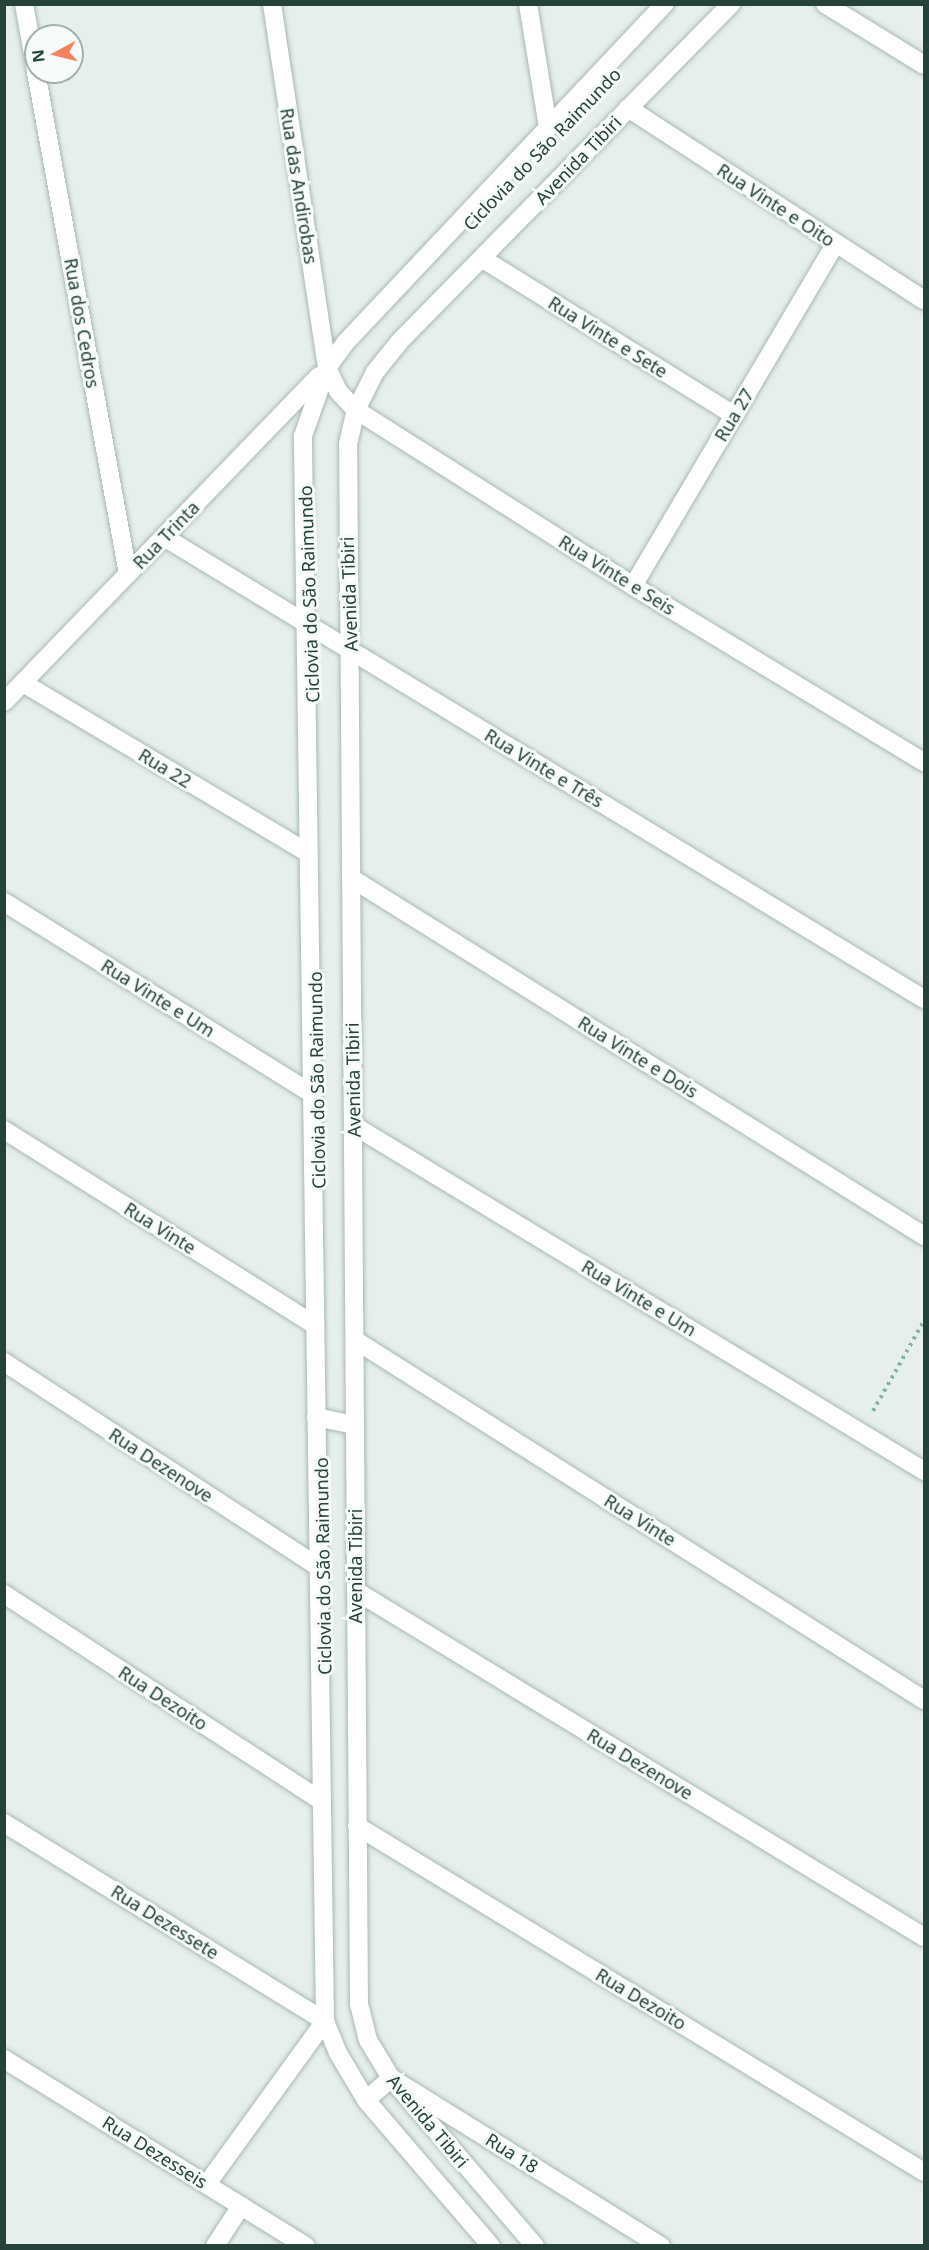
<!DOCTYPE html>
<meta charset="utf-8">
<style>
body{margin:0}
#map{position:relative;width:929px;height:2250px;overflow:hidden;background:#e6efeb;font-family:"Noto Sans",sans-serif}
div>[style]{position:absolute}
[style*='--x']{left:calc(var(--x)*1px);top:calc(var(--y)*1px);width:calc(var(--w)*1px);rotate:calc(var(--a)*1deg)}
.path>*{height:4px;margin-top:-2px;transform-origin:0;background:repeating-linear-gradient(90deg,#86b3a5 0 3px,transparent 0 7.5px)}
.roads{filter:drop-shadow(0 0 2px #a8b8b2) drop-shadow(0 0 2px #a8b8b2)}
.street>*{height:18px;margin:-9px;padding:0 9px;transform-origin:9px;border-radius:9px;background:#fff}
.secondary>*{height:18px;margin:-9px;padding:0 9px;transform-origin:9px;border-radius:9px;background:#fff}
span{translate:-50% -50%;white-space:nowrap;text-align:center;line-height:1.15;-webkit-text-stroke:6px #f7fbf9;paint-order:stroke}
.street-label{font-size:18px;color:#24423a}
.frame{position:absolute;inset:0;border:6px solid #24423a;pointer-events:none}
.north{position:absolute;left:24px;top:24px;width:60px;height:60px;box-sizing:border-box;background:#f7fbf9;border:2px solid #a3b1ad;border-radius:50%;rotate:263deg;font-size:16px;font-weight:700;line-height:24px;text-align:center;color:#24423a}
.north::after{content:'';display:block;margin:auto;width:21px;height:27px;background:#f4845f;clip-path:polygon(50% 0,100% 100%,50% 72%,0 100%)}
</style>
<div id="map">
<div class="path">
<div style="--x:873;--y:1411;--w:103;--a:-60.5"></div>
</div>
<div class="roads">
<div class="street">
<div style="--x:24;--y:4;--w:68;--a:79.8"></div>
<div style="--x:272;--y:4;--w:368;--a:81.4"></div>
<div style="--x:327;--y:368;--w:25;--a:64"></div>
<div style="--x:338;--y:391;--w:26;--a:47"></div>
<div style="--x:356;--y:410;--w:328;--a:32.4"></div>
<div style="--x:633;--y:586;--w:340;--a:31.2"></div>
<div style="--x:528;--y:4;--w:125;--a:80.8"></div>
<div style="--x:825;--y:4;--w:116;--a:31.6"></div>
<div style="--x:36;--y:72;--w:510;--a:79.61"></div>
<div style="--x:628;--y:108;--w:353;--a:33"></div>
<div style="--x:483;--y:259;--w:296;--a:31.9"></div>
<div style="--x:164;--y:537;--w:889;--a:31.3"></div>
<div style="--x:633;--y:586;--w:396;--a:-59.4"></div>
<div style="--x:23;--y:683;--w:332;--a:30.8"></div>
<div style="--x:351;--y:878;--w:676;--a:32"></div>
<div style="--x:4;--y:902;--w:362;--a:31.9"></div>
<div style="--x:353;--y:1125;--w:668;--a:31.21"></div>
<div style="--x:4;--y:1130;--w:367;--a:32.1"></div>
<div style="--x:355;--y:1340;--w:673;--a:32.32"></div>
<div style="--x:4;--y:1362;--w:375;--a:33.1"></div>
<div style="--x:356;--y:1591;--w:665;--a:31.35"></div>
<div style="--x:4;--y:1594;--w:379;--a:33.1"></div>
<div style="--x:4;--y:1823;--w:377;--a:31.7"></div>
<div style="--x:325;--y:2021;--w:201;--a:125.9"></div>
<div style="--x:357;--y:1826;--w:664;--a:31.39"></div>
<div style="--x:366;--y:2100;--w:33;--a:-41"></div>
<div style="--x:391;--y:2078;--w:318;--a:31.9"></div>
<div style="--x:215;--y:2246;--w:48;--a:-57"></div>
</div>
<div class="secondary">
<div style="--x:4;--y:702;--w:453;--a:-46"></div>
<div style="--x:316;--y:1417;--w:40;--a:12"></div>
<div style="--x:4;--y:2059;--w:355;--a:31.8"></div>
<div style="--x:491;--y:2246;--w:192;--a:-130.6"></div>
<div style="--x:366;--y:2100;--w:55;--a:-120.8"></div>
<div style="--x:338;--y:2053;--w:35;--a:-112"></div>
<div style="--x:325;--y:2021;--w:1585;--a:-90.8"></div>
<div style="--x:303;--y:436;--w:72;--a:-70.6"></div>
<div style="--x:327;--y:368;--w:32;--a:-54"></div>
<div style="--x:346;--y:342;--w:465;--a:-46.7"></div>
<div style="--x:535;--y:2246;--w:221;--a:-130.6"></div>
<div style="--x:391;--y:2078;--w:44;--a:-121.2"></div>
<div style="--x:368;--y:2040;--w:37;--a:-104"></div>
<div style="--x:359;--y:2004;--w:1560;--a:-90.4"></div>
<div style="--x:348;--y:444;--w:35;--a:-77"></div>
<div style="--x:356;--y:410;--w:42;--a:-63.4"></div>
<div style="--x:375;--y:372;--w:38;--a:-51"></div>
<div style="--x:399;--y:342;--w:474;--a:-45.5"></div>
</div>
</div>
<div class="street-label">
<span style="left:542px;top:149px;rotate:-46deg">Ciclovia do São Raimundo</span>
<span style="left:578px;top:160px;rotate:-46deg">Avenida Tibiri</span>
<span style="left:299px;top:186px;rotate:81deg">Rua das Andirobas</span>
<span style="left:776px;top:205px;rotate:33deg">Rua Vinte e Oito</span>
<span style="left:82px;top:323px;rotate:80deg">Rua dos Cedros</span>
<span style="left:608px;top:337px;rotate:32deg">Rua Vinte e Sete</span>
<span style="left:734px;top:415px;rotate:-59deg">Rua 27</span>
<span style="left:166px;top:535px;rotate:-46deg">Rua Trinta</span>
<span style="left:617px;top:575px;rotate:32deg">Rua Vinte e Seis</span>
<span style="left:309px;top:594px;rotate:-92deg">Ciclovia do São Raimundo</span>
<span style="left:349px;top:594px;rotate:-92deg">Avenida Tibiri</span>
<span style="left:165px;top:768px;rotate:31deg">Rua 22</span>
<span style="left:544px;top:768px;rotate:31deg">Rua Vinte e Três</span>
<span style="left:158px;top:998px;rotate:32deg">Rua Vinte e Um</span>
<span style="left:638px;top:1057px;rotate:32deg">Rua Vinte e Dois</span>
<span style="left:317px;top:1080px;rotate:-91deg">Ciclovia do São Raimundo</span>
<span style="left:353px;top:1080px;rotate:-91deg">Avenida Tibiri</span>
<span style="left:160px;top:1228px;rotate:32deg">Rua Vinte</span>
<span style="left:639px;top:1298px;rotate:31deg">Rua Vinte e Um</span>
<span style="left:161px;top:1465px;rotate:33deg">Rua Dezenove</span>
<span style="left:640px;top:1520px;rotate:32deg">Rua Vinte</span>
<span style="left:323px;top:1566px;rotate:-91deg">Ciclovia do São Raimundo</span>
<span style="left:355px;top:1566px;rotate:-90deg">Avenida Tibiri</span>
<span style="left:163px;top:1698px;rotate:33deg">Rua Dezoito</span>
<span style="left:640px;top:1764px;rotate:31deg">Rua Dezenove</span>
<span style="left:165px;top:1922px;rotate:32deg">Rua Dezessete</span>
<span style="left:641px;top:1999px;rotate:31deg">Rua Dezoito</span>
<span style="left:428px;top:2121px;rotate:50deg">Avenida Tibiri</span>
<span style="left:155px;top:2152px;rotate:32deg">Rua Dezesseis</span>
<span style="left:512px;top:2153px;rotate:32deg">Rua 18</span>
</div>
<div class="frame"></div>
<div class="north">N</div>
</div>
